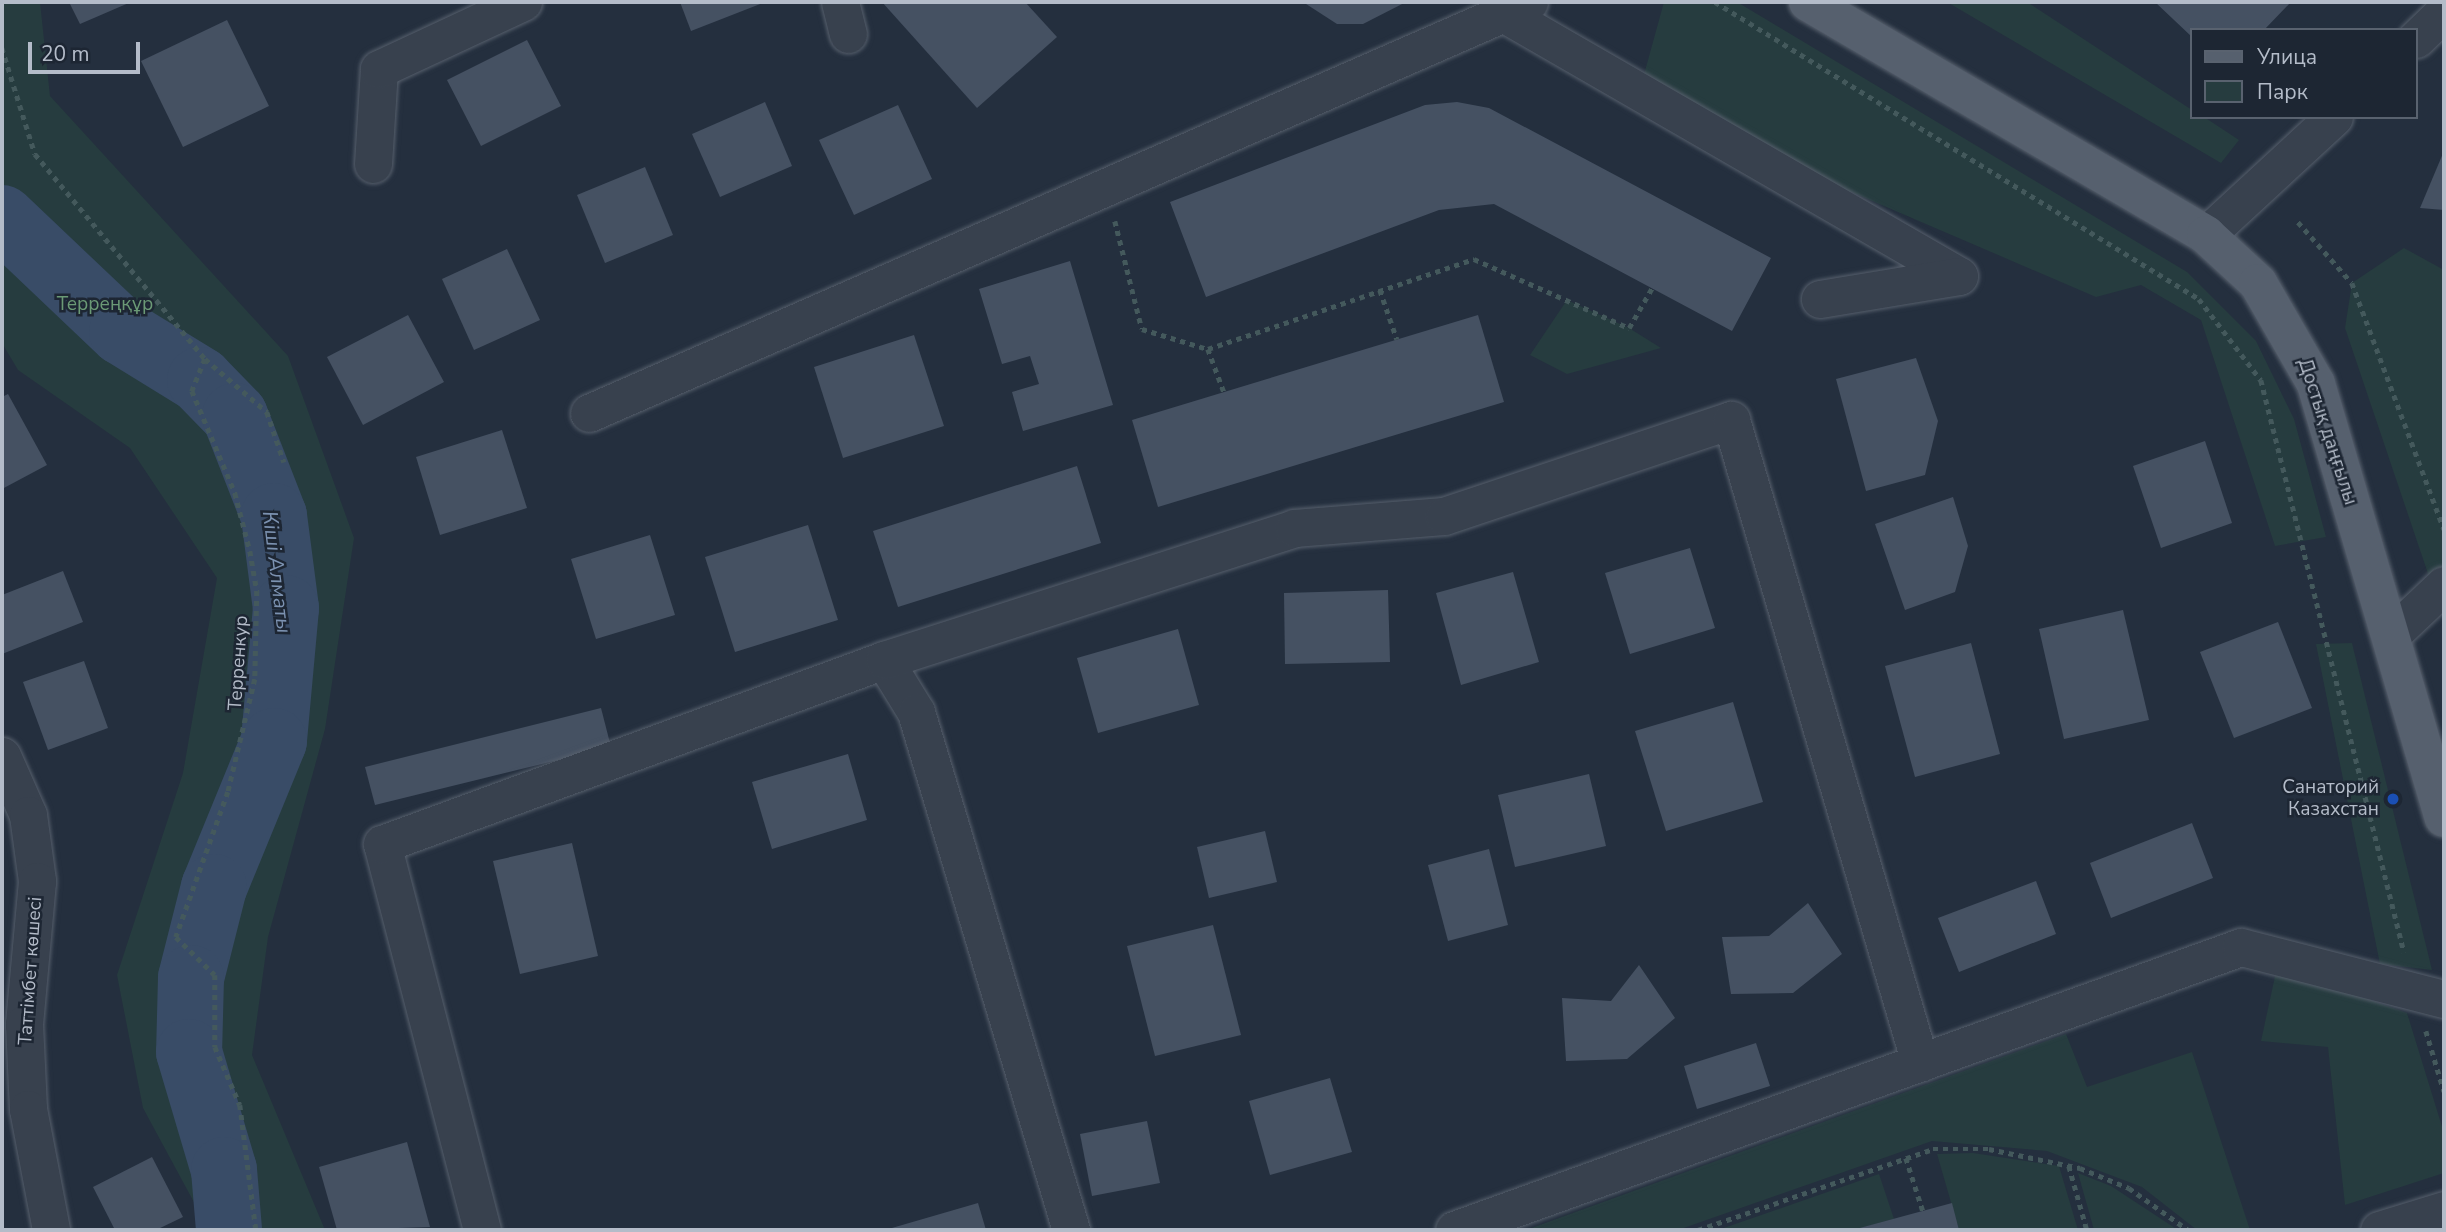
<!DOCTYPE html>
<meta charset="utf-8">
<style>
body{margin:0}
#map{position:relative;width:2446px;height:1232px;overflow:hidden;background:#242f3e;font-family:"Nunito Sans",sans-serif}
div>[style]{position:absolute}
[style*='--x']{left:calc(var(--x)*1px);top:calc(var(--y)*1px);width:calc(var(--w)*1px);rotate:calc(var(--a)*1deg)}
.green>*{inset:0;background:#263c3f}
.river>*{height:66px;margin:-33px;padding:0 33px;transform-origin:33px;border-radius:33px;background:#394c67}
.building>*{inset:0;background:#455162}
.path>*{height:4.5px;margin-top:-2.25px;transform-origin:0;background:repeating-linear-gradient(90deg,#44595c 0 5px,transparent 0 10px)}
.roads{filter:drop-shadow(0 0 2px #565f6c) drop-shadow(0 0 2px #565f6c)}
.minor>*{height:37px;margin:-18.5px;padding:0 18.5px;transform-origin:18.5px;border-radius:18.5px;background:#38414e}
.major>*{height:38px;margin:-19px;padding:0 19px;transform-origin:19px;border-radius:19px;background:#56606e}
.dots>*{width:19px;height:19px;translate:-50% -50%;box-sizing:border-box;border:4px solid #1d2633;border-radius:50%}
span{translate:-50% -50%;white-space:nowrap;text-align:center;line-height:1.15;-webkit-text-stroke:5px #1d2633;paint-order:stroke}
.park-label{font-size:19px;color:#6b9a76}
.street-label{font-size:19px;color:#b4bcc9}
.poi-label{font-size:19px;color:#b4bcc9}
.right{translate:-100% -50%;text-align:right}
.water-label{font-size:21px;color:#7c92b1;font-style:italic}
.frame{position:absolute;inset:0;border:4px solid #b4bcc9;pointer-events:none}
.legend{position:absolute;left:2190px;top:28px;width:228px;height:91px;box-sizing:border-box;background:#1d2633;border:2px solid #59626f;margin:0;padding:9px 12px;list-style:none;font-size:21px;color:#b4bcc9}
.legend li{display:flex;align-items:center;gap:14px;height:35px}
.legend b{width:35px;border:2px solid #59626f}
.scale{position:absolute;left:28px;top:42px;width:112px;height:32px;box-sizing:border-box;border:4px solid #b4bcc9;border-top:0;padding-left:9px;font-size:21px;line-height:24px;white-space:nowrap;color:#b4bcc9;-webkit-text-stroke:5px #1d2633;paint-order:stroke}
</style>
<div id="map">
<div class="green">
<div style="clip-path:polygon(2px 2px,40px 2px,50px 96px,288px 356px,354px 538px,325px 729px,268px 937px,252px 1055px,325px 1230px,209px 1230px,143px 1108px,117px 975px,183px 773px,217px 578px,130px 448px,18px 370px,2px 343px)"></div>
<div style="clip-path:polygon(1664px 2px,1737px 2px,2187px 272px,2256px 341px,2294px 419px,2326px 537px,2275px 546px,2201px 320px,2141px 285px,2096px 297px,1637px 100px)"></div>
<div style="clip-path:polygon(1947px 2px,2027px 2px,2192px 110px,2192px 117px,2204px 117px,2239px 140px,2221px 163px)"></div>
<div style="clip-path:polygon(2404px 248px,2444px 270px,2444px 621px,2345px 328px,2352px 283px)"></div>
<div style="clip-path:polygon(1567px 300px,1629px 328px,1661px 348px,1567px 374px,1530px 355px)"></div>
<div style="clip-path:polygon(2352px 643px,2432px 970px,2380px 964px,2316px 644px)"></div>
<div style="clip-path:polygon(2277px 967px,2407px 1013px,2444px 1133px,2444px 1173px,2345px 1205px,2328px 1047px,2261px 1041px)"></div>
<div style="clip-path:polygon(2066px 1034px,2087px 1087px,2192px 1052px,2250px 1230px,2197px 1230px,2142px 1187px,2047px 1151px,1932px 1141px,1678px 1230px,1526px 1230px)"></div>
<div style="clip-path:polygon(1973px 1153px,2059px 1166px,2078px 1230px,1959px 1230px,1937px 1154px)"></div>
<div style="clip-path:polygon(2078px 1173px,2111px 1186px,2178px 1230px,2094px 1230px)"></div>
<div style="clip-path:polygon(1879px 1174px,1894px 1219px,1853px 1230px,1718px 1230px)"></div>
</div>
<div class="river">
<div style="--x:2;--y:218;--w:166;--a:43.5"></div>
<div style="--x:122;--y:332;--w:92;--a:31.6"></div>
<div style="--x:200;--y:380;--w:50;--a:45.8"></div>
<div style="--x:235;--y:416;--w:107;--a:68.7"></div>
<div style="--x:274;--y:516;--w:93;--a:82.6"></div>
<div style="--x:286;--y:608;--w:134;--a:95.2"></div>
<div style="--x:274;--y:741;--w:158;--a:112.3"></div>
<div style="--x:214;--y:887;--w:94;--a:104.2"></div>
<div style="--x:191;--y:978;--w:74;--a:91.5"></div>
<div style="--x:189;--y:1052;--w:123;--a:73.5"></div>
<div style="--x:224;--y:1170;--w:60;--a:85.2"></div>
</div>
<div class="building">
<div style="clip-path:polygon(69px 2px,131px 2px,80px 24px)"></div>
<div style="clip-path:polygon(680px 2px,765px 2px,691px 31px)"></div>
<div style="clip-path:polygon(882px 2px,1025px 2px,1057px 37px,977px 108px)"></div>
<div style="clip-path:polygon(1303px 2px,1406px 2px,1363px 24px,1337px 24px)"></div>
<div style="clip-path:polygon(2155px 2px,2291px 2px,2264px 30px,2192px 30px,2192px 37px)"></div>
<div style="clip-path:polygon(227px 20px,269px 106px,183px 147px,141px 61px)"></div>
<div style="clip-path:polygon(527px 40px,561px 106px,481px 146px,447px 80px)"></div>
<div style="clip-path:polygon(765px 102px,792px 166px,720px 197px,692px 134px)"></div>
<div style="clip-path:polygon(1457px 102px,1489px 108px,1771px 258px,1732px 331px,1494px 204px,1439px 210px,1206px 297px,1170px 202px,1425px 105px)"></div>
<div style="clip-path:polygon(898px 105px,932px 179px,854px 215px,819px 140px)"></div>
<div style="clip-path:polygon(2444px 151px,2444px 210px,2420px 208px)"></div>
<div style="clip-path:polygon(645px 167px,673px 235px,605px 263px,577px 195px)"></div>
<div style="clip-path:polygon(507px 249px,540px 320px,474px 350px,442px 279px)"></div>
<div style="clip-path:polygon(1070px 261px,1113px 405px,1023px 431px,1012px 392px,1039px 384px,1030px 356px,1002px 364px,979px 289px)"></div>
<div style="clip-path:polygon(408px 315px,444px 382px,363px 425px,327px 357px)"></div>
<div style="clip-path:polygon(1478px 315px,1504px 402px,1158px 507px,1132px 420px)"></div>
<div style="clip-path:polygon(914px 335px,944px 426px,843px 458px,814px 367px)"></div>
<div style="clip-path:polygon(1916px 358px,1938px 421px,1925px 475px,1866px 491px,1836px 379px)"></div>
<div style="clip-path:polygon(8px 394px,47px 465px,2px 489px,2px 397px)"></div>
<div style="clip-path:polygon(502px 430px,527px 508px,440px 535px,416px 457px)"></div>
<div style="clip-path:polygon(2205px 441px,2232px 523px,2161px 548px,2133px 466px)"></div>
<div style="clip-path:polygon(1077px 466px,1101px 543px,898px 607px,873px 531px)"></div>
<div style="clip-path:polygon(1953px 497px,1968px 546px,1955px 592px,1905px 610px,1875px 524px)"></div>
<div style="clip-path:polygon(808px 525px,838px 620px,735px 652px,705px 557px)"></div>
<div style="clip-path:polygon(650px 535px,675px 615px,596px 639px,571px 559px)"></div>
<div style="clip-path:polygon(1690px 548px,1715px 628px,1630px 654px,1605px 573px)"></div>
<div style="clip-path:polygon(63px 571px,83px 622px,2px 654px,2px 595px)"></div>
<div style="clip-path:polygon(1513px 572px,1539px 662px,1461px 685px,1436px 593px)"></div>
<div style="clip-path:polygon(1388px 590px,1390px 662px,1285px 664px,1284px 593px)"></div>
<div style="clip-path:polygon(2123px 610px,2149px 720px,2064px 739px,2039px 629px)"></div>
<div style="clip-path:polygon(2278px 622px,2312px 708px,2234px 738px,2200px 652px)"></div>
<div style="clip-path:polygon(1178px 629px,1199px 705px,1098px 733px,1077px 658px)"></div>
<div style="clip-path:polygon(1971px 643px,2000px 754px,1915px 777px,1885px 666px)"></div>
<div style="clip-path:polygon(84px 661px,108px 728px,48px 750px,23px 682px)"></div>
<div style="clip-path:polygon(1733px 702px,1763px 802px,1666px 831px,1635px 731px)"></div>
<div style="clip-path:polygon(601px 708px,611px 747px,375px 805px,365px 767px)"></div>
<div style="clip-path:polygon(848px 754px,867px 820px,772px 849px,752px 782px)"></div>
<div style="clip-path:polygon(1589px 774px,1606px 846px,1515px 867px,1498px 795px)"></div>
<div style="clip-path:polygon(2192px 823px,2213px 878px,2111px 918px,2090px 863px)"></div>
<div style="clip-path:polygon(1265px 831px,1277px 882px,1209px 898px,1197px 847px)"></div>
<div style="clip-path:polygon(572px 843px,598px 956px,520px 974px,493px 861px)"></div>
<div style="clip-path:polygon(1489px 849px,1508px 925px,1448px 941px,1428px 865px)"></div>
<div style="clip-path:polygon(2036px 881px,2056px 934px,1959px 972px,1938px 918px)"></div>
<div style="clip-path:polygon(1808px 903px,1842px 954px,1793px 993px,1731px 994px,1722px 937px,1769px 936px)"></div>
<div style="clip-path:polygon(1213px 925px,1241px 1035px,1155px 1056px,1127px 946px)"></div>
<div style="clip-path:polygon(1639px 965px,1675px 1018px,1627px 1059px,1566px 1061px,1562px 998px,1611px 1001px)"></div>
<div style="clip-path:polygon(1756px 1043px,1770px 1086px,1697px 1109px,1684px 1066px)"></div>
<div style="clip-path:polygon(1330px 1078px,1352px 1152px,1270px 1175px,1249px 1101px)"></div>
<div style="clip-path:polygon(1147px 1121px,1160px 1183px,1092px 1196px,1080px 1134px)"></div>
<div style="clip-path:polygon(407px 1142px,430px 1227px,337px 1230px,319px 1167px)"></div>
<div style="clip-path:polygon(152px 1157px,183px 1217px,156px 1230px,115px 1230px,93px 1187px)"></div>
<div style="clip-path:polygon(978px 1203px,986px 1230px,885px 1230px)"></div>
<div style="clip-path:polygon(1952px 1203px,1959px 1230px,1856px 1230px,1856px 1229px)"></div>
</div>
<div class="path">
<div style="--x:1715;--y:2;--w:568;--a:31.53"></div>
<div style="--x:2199;--y:299;--w:102;--a:52.6"></div>
<div style="--x:2261;--y:380;--w:590;--a:75.96"></div>
<div style="--x:2;--y:48;--w:111;--a:72.7"></div>
<div style="--x:35;--y:154;--w:266;--a:50.3"></div>
<div style="--x:205;--y:359;--w:82;--a:40.5"></div>
<div style="--x:267;--y:412;--w:53;--a:71.2"></div>
<div style="--x:1115;--y:221;--w:111;--a:76"></div>
<div style="--x:1142;--y:329;--w:69;--a:16.9"></div>
<div style="--x:1208;--y:349;--w:281;--a:-18.7"></div>
<div style="--x:1474;--y:259;--w:170;--a:24"></div>
<div style="--x:1629;--y:328;--w:46;--a:-60.1"></div>
<div style="--x:2298;--y:222;--w:81;--a:48.5"></div>
<div style="--x:2352;--y:283;--w:263;--a:69.5"></div>
<div style="--x:1380;--y:290;--w:52;--a:70.9"></div>
<div style="--x:1208;--y:349;--w:46;--a:69.6"></div>
<div style="--x:205;--y:359;--w:35;--a:112"></div>
<div style="--x:192;--y:391;--w:111;--a:67.1"></div>
<div style="--x:235;--y:493;--w:60;--a:75.5"></div>
<div style="--x:250;--y:551;--w:41;--a:80.1"></div>
<div style="--x:257;--y:591;--w:88;--a:91.3"></div>
<div style="--x:255;--y:679;--w:116;--a:103.4"></div>
<div style="--x:228;--y:792;--w:154;--a:109.7"></div>
<div style="--x:176;--y:937;--w:54;--a:44.3"></div>
<div style="--x:215;--y:975;--w:72;--a:90"></div>
<div style="--x:215;--y:1047;--w:63;--a:66.7"></div>
<div style="--x:240;--y:1105;--w:126;--a:82.7"></div>
<div style="--x:2426;--y:1031;--w:63;--a:73.3"></div>
<div style="--x:1906;--y:1158;--w:56;--a:72.2"></div>
<div style="--x:2069;--y:1166;--w:66;--a:74.3"></div>
<div style="--x:1698;--y:1230;--w:249;--a:-19"></div>
<div style="--x:1933;--y:1149;--w:56;--a:0"></div>
<div style="--x:1989;--y:1149;--w:93;--a:11.8"></div>
<div style="--x:2080;--y:1168;--w:53;--a:22.2"></div>
<div style="--x:2129;--y:1188;--w:72;--a:35.4"></div>
</div>
<div class="roads">
<div class="minor">
<div style="--x:840;--y:2;--w:33;--a:76"></div>
<div style="--x:1503;--y:13;--w:526;--a:29.97"></div>
<div style="--x:1959;--y:276;--w:141;--a:170.6"></div>
<div style="--x:2416;--y:39;--w:39;--a:-44"></div>
<div style="--x:373;--y:164;--w:95;--a:-86.4"></div>
<div style="--x:379;--y:69;--w:159;--a:-25"></div>
<div style="--x:2206;--y:235;--w:174;--a:-42.7"></div>
<div style="--x:589;--y:413;--w:1026;--a:-23.62"></div>
<div style="--x:2390;--y:636;--w:74;--a:-43.4"></div>
<div style="--x:884;--y:660;--w:61;--a:58.4"></div>
<div style="--x:916;--y:712;--w:541;--a:73.34"></div>
<div style="--x:2;--y:756;--w:64;--a:66.2"></div>
<div style="--x:28;--y:815;--w:67;--a:82.2"></div>
<div style="--x:37;--y:881;--w:144;--a:95.2"></div>
<div style="--x:24;--y:1024;--w:85;--a:87.3"></div>
<div style="--x:28;--y:1109;--w:123;--a:79.2"></div>
<div style="--x:482;--y:1230;--w:399;--a:-104.5"></div>
<div style="--x:382;--y:844;--w:535;--a:-20.13"></div>
<div style="--x:884;--y:660;--w:431;--a:-17.8"></div>
<div style="--x:1294;--y:528;--w:150;--a:-4.6"></div>
<div style="--x:1444;--y:516;--w:303;--a:-18.5"></div>
<div style="--x:1731;--y:420;--w:670;--a:73.62"></div>
<div style="--x:1454;--y:1230;--w:836;--a:-19.78"></div>
<div style="--x:2241;--y:947;--w:210;--a:14.4"></div>
<div style="--x:2379;--y:1230;--w:68;--a:-17.1"></div>
</div>
<div class="major">
<div style="--x:1808;--y:2;--w:461;--a:30.3"></div>
<div style="--x:2206;--y:235;--w:71;--a:42.7"></div>
<div style="--x:2258;--y:283;--w:116;--a:60.1"></div>
<div style="--x:2316;--y:384;--w:452;--a:73.6"></div>
</div>
</div>
<div class="dots">
<div style="left:2393px;top:799px;background:#1a4fb4"></div>
</div>
<div class="park-label">
<span style="left:105px;top:305px">Терреңқұр</span>
</div>
<div class="street-label">
<span style="left:2327px;top:432px;rotate:72deg">Достық даңғылы</span>
<span style="left:239px;top:663px;rotate:-86deg">Терренкур</span>
<span style="left:31px;top:971px;rotate:-86deg">Таттімбет көшесі</span>
</div>
<div class="poi-label">
<span class="right" style="left:2379px;top:799px">Санаторий<br>Казахстан</span>
</div>
<div class="water-label">
<span style="left:277px;top:572px;rotate:83deg">Кіші Алматы</span>
</div>
<div class="frame"></div>
<ul class="legend">
<li><b style="height:9px;background:#56606e"></b>Улица</li>
<li><b style="height:19px;background:#263c3f"></b>Парк</li>
</ul>
<div class="scale">20 m</div>
</div>
